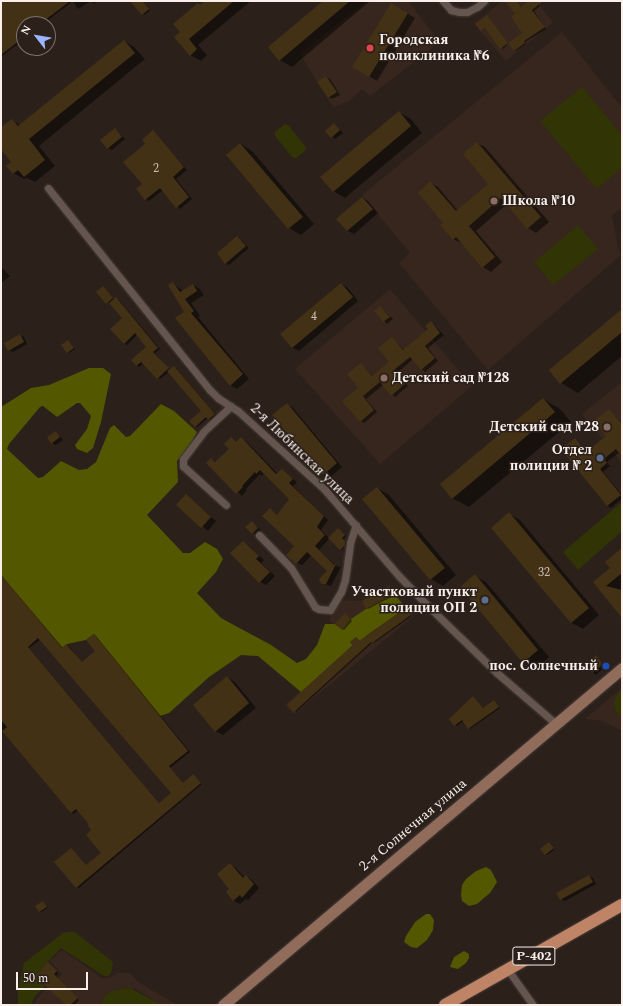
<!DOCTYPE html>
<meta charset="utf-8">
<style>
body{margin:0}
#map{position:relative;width:623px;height:1006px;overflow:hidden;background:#2c201b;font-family:Spectral,serif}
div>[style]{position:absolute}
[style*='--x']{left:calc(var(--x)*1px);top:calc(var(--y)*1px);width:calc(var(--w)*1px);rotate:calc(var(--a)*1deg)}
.built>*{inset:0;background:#37261d}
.green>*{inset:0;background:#313405}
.forest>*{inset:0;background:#535700}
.shadow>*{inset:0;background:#0007}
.building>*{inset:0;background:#433115}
.roads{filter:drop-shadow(0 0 1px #463d38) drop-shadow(0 0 1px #463d38)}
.street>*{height:7px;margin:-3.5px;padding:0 3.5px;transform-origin:3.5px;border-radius:3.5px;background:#64564f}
.secondary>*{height:11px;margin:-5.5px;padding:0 5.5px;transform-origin:5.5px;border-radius:5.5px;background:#926c5a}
.primary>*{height:12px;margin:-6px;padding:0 6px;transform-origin:6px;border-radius:6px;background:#bf8365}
.dots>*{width:11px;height:11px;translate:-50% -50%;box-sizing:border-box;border:2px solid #2c201b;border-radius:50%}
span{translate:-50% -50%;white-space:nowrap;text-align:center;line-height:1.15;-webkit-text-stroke:3px #2c201b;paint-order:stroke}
.number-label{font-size:12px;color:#ccc0b6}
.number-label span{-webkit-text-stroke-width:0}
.shield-label span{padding:1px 3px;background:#2c201b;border:1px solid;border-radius:3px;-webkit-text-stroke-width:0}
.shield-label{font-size:13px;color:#f9f0ec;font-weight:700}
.poi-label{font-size:14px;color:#f9f0ec;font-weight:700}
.left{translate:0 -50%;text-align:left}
.right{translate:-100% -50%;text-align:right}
.street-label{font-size:14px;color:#f9f0ec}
.frame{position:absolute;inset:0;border:2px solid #f9f0ec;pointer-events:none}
.north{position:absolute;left:16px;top:16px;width:40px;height:40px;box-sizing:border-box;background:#2c201b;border:1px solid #7e736f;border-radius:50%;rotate:301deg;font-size:11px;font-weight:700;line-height:16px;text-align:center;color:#f9f0ec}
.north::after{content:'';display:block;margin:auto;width:14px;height:18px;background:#9bb4fd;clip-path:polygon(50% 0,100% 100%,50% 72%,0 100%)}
.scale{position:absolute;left:16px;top:972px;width:72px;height:18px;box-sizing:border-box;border:2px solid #f9f0ec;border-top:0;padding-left:5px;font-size:12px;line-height:14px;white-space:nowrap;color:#f9f0ec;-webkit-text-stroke:3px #2c201b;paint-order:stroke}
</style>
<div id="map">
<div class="built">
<div style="clip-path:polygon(366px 1px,408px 1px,440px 42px,370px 96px,362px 89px,348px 102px,333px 107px,300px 54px)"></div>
<div style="clip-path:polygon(502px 1px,536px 1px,553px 22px,506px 61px,474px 24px)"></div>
<div style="clip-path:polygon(562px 32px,622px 108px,622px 207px,612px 216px,620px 256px,488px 370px,399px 263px,410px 253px,362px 195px)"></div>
<div style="clip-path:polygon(390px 289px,472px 386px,380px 464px,295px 369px)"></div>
<div style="clip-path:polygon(622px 382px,622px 463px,582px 414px)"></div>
<div style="clip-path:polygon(389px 585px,414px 616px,294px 714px,285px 705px,349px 645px,329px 619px,339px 600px,360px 601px)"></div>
<div style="clip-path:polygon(622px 688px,622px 731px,603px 721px,585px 719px)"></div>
<div style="clip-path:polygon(62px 950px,102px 978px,109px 978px,117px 973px,130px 973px,138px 982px,177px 1005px,161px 1005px,134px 988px,115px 1005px,34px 1005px,36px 999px,62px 974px,50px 961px)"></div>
</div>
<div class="green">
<div style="clip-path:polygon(582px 87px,622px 135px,622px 168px,597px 189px,540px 121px)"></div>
<div style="clip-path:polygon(285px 124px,289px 126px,305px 146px,306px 150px,296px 158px,292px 157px,275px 136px,275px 132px)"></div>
<div style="clip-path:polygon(578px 225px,598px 249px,553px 285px,534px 262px)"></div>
<div style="clip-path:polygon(622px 502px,622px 531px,578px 570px,563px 552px)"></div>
<div style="clip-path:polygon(622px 688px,622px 718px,616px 712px,614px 706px,614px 700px)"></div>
<div style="clip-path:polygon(69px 932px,75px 932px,113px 962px,111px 973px,108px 976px,104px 976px,61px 948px,35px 976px,45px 986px,35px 996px,31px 1005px,18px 1005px,18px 990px,24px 963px,63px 933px)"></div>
<div style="clip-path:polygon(127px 988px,132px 989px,162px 1005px,101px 1005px,106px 995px,112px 991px)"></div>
</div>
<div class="forest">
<div style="clip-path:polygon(89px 368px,103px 368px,111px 374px,101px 422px,93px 448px,87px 453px,77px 449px,75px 445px,87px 429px,91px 416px,80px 403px,77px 403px,57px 417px,43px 406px,40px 407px,9px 444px,7px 449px,38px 478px,43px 477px,61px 461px,79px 470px,87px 469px,96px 462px,110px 428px,114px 425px,126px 437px,130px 436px,161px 404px,174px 411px,197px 432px,192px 441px,177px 461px,178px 482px,147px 515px,183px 553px,190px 553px,205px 542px,217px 549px,223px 559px,216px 572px,197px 593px,221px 618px,271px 645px,297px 663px,306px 659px,317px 645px,325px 624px,335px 624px,342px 629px,351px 619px,366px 609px,394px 594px,406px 608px,367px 635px,360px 642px,356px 637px,350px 642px,353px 645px,301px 692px,258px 656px,241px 655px,209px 677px,169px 713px,160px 716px,94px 634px,86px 640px,67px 644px,62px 648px,1px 575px,1px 407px,31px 388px,49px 385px)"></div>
<div style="clip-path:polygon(486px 867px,491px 870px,497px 882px,490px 893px,477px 904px,469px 906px,462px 901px,461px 895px,462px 885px,466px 879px,476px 871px)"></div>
<div style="clip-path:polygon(426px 914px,430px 914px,434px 920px,433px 930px,427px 940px,417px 948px,411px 947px,404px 942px,406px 936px,415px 922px)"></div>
<div style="clip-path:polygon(464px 951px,469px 954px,469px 958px,466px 963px,458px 969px,450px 967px,454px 957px)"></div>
</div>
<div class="shadow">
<div style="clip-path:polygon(1px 1px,98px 1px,94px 4px,91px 1px,78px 9px,73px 1px,43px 24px,24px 24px,24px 39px,1px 57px)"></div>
<div style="clip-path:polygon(132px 1px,142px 1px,150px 11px,144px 15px)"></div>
<div style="clip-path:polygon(206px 1px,251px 1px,198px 45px,207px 55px,201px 61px,190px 55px,182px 32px,201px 6px)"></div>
<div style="clip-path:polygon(325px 1px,370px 1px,292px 67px,280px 60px)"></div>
<div style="clip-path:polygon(507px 1px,517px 1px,522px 8px,531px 1px,536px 1px,540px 6px,534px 11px,546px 29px,525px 42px,526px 44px,516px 51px,514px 50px,524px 33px,516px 14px)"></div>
<div style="clip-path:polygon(392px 4px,415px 18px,377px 81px,354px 67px)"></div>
<div style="clip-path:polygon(488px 17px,508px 44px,503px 49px,486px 28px,482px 30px)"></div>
<div style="clip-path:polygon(124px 41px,134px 47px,145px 59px,39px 146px,55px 166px,35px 182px,27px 178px,24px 179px,13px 173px,13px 162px,1px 148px,1px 129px,12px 120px,20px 125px)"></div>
<div style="clip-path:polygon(326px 77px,330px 79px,340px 95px,332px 99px,328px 97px)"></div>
<div style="clip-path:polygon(399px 112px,411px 119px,422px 133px,345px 198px,333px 191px)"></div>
<div style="clip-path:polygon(334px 124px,343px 133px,335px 139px,332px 137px)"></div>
<div style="clip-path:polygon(115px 129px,125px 139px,112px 150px,108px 148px)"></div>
<div style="clip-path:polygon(153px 132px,187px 170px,176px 179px,192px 199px,180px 209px,163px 190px,149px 201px,146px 199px,143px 184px)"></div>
<div style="clip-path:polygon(477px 143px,485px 147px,549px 222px,536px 233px,528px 228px,507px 204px,476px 231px,502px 262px,491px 272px,483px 267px,461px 243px,453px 239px,444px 223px,431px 183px,438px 187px,458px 211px,490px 184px)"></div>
<div style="clip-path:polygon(241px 144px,252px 151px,314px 224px,301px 235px,289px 228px,227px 156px)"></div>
<div style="clip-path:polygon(362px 198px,368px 201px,378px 213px,354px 234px,348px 231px,338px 219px)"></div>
<div style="clip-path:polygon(238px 237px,249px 248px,229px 265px,226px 263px)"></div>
<div style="clip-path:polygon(1px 267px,10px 276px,1px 283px)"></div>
<div style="clip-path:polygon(173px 283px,183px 291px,193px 285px,200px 289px,204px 295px,191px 303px,200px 316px,198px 317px,249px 379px,237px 389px,230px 385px,185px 312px)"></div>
<div style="clip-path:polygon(341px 284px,347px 287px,358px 301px,299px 351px,293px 348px,281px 334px)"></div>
<div style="clip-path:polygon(103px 287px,114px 300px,116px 298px,119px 300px,160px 349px,155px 353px,170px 370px,176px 368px,216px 415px,211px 420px,208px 418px,197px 427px,195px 426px,202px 411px,169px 372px,160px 379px,144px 363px,139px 367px,137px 365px,148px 347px,137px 335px,127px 345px,124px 343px,123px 318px,110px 302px,106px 303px)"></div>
<div style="clip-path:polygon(380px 307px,393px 319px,387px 324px,375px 311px)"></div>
<div style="clip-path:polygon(622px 310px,622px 356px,578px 393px,561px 383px)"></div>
<div style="clip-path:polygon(431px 322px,444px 335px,428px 348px,438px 361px,425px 372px,413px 359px,397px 373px,408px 386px,395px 397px,383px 385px,366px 399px,377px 412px,364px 423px,361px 421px,359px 388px,361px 364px,373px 376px,390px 362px,392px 338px,404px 350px,429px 329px)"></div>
<div style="clip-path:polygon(20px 335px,24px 337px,27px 344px,13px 352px,9px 350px)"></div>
<div style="clip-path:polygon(68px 341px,75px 349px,69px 353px,68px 352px)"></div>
<div style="clip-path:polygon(543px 399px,560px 409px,571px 422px,469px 507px,452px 498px)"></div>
<div style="clip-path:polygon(287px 404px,293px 408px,342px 467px,329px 478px,323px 475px)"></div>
<div style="clip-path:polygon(609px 410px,622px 423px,622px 454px,620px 452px,607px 462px,610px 466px,603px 472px,622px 495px,622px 499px,611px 508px,608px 506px,562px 449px,575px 439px,587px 452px,607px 436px)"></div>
<div style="clip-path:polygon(56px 432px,63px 440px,56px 445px,52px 443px)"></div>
<div style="clip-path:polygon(231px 439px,237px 443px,241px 439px,246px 441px,278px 474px,282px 470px,297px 482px,293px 486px,328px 520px,321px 530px,329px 538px,339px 530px,346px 536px,343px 540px,346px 543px,342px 550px,330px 538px,319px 550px,336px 566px,341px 567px,331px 586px,322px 583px,328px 571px,312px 555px,302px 565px,295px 562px,295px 546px,270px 510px,278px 515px,291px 499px,264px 473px,262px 476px,260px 474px,246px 489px,247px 490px,242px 496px,207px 463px,211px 459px,217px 462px,230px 449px)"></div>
<div style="clip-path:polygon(377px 488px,389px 495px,456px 575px,443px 586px,431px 579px)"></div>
<div style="clip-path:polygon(186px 496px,216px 521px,208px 531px,178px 505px)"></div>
<div style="clip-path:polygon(509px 514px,520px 520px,599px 615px,583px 629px,572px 623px,493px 528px)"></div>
<div style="clip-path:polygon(252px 522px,261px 530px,256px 535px,253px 533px)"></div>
<div style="clip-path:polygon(243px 542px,264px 560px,261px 563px,275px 576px,266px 585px,260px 582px)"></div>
<div style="clip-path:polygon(622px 549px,622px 588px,619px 590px,622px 591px,622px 616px,595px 583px,612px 568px)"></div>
<div style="clip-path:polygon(evenodd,1px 575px,63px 648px,67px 645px,69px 646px,82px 663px,96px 651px,96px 636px,190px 752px,170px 768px,184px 784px,193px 775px,202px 784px,79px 888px,77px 887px,71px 849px,87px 866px,102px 853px,90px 823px,78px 810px,74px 814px,72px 813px,1px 729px,1px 575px,41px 639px,172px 793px,160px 804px,29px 648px,41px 639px)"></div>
<div style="clip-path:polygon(475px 576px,486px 582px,549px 657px,535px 669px,524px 662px)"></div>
<div style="clip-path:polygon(389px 587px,395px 595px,368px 609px,367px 608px)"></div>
<div style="clip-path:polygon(407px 610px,412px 616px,374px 643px,373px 642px,296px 712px,289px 705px,355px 645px,356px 638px,360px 641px)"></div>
<div style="clip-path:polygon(347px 615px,352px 621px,344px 630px,342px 629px)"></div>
<div style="clip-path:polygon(596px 656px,606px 666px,596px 675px,593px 673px)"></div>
<div style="clip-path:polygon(227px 677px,235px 682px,256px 708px,223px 735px,215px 731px)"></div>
<div style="clip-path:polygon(473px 697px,484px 709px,494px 702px,500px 708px,470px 729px,463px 721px,457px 726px,455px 725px,450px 719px)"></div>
<div style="clip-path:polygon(551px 844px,554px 850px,547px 855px,545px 854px)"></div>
<div style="clip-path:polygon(230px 864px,236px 868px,245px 878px,247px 876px,252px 880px,259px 888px,248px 900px,246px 899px,240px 904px,234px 901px,227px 892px,231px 889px)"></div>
<div style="clip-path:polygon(589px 876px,593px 878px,596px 884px,565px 901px,561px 899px)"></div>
<div style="clip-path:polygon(43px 902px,48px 908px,41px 912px,40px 912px)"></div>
<div style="clip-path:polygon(50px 965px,58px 973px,56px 976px,79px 1000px,74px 1005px,67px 1005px,36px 976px)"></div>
</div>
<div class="building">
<div style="clip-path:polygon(1px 1px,70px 1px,40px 24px,24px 24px,24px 37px,1px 55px)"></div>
<div style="clip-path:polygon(130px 1px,142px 1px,149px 9px,142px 15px)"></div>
<div style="clip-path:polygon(205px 1px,234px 1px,189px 39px,197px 49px,190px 56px,174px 37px,180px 32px,173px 24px,198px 3px,200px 5px)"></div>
<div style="clip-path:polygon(323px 1px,350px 1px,279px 61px,268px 47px)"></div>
<div style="clip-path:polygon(505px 1px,517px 1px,521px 7px,529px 1px,543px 1px,532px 10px,545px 27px,524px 41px,525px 43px,514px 51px,508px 43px,522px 33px,511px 17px,515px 14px)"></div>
<div style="clip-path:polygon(391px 3px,408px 13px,369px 77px,352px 67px)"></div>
<div style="clip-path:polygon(487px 15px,508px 43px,500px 49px,485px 28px,481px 31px,475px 24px)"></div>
<div style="clip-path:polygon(124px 40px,135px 53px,29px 139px,45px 160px,24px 177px,18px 170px,13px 174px,6px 166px,11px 162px,1px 149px,1px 127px,12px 119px,18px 126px)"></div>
<div style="clip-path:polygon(326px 76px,337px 92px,328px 98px,317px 82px)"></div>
<div style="clip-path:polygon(399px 111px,411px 126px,333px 192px,320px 177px)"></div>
<div style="clip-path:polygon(334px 123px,340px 130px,331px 138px,325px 131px)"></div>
<div style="clip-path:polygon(115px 128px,122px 137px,107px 149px,100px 140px)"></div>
<div style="clip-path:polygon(153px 130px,184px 167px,173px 177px,189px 197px,176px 208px,160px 188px,145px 200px,136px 189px,142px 184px,123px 162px,145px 144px,142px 140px)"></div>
<div style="clip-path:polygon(477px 142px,541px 217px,527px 229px,501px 198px,469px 226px,495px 257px,482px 268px,456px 237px,453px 240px,440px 225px,443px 223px,418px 193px,430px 181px,456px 211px,488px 184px,463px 154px)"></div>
<div style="clip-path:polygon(240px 143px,303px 217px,288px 229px,226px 155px)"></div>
<div style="clip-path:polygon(362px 197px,373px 209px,347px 231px,336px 219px)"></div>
<div style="clip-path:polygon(237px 236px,246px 246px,225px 264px,217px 253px)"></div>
<div style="clip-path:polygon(173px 282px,180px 292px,193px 284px,197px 291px,185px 299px,194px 311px,191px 313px,243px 374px,230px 386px,175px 318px,184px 312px,168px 285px)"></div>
<div style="clip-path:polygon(341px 283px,353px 297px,292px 348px,280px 334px)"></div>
<div style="clip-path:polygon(103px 286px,113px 298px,106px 304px,96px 292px)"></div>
<div style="clip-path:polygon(116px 297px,158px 348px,153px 352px,169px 368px,157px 379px,141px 362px,136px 366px,131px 360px,146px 347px,135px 333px,124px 344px,110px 329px,122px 318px,109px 303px)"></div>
<div style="clip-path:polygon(380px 306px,390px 317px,383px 322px,374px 311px)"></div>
<div style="clip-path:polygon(622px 309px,622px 332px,560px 384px,549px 370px)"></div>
<div style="clip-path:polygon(431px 321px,440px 333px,425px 346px,435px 358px,421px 370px,410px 357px,394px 370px,405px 384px,391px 396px,380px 382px,363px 396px,374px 410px,360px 422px,342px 401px,358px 388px,347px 374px,361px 363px,372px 376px,389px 362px,378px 348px,392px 337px,403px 350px,428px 329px,425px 326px)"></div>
<div style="clip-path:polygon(20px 334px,24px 342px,8px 351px,4px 343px)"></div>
<div style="clip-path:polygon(68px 340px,74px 348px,67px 353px,61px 345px)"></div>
<div style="clip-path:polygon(174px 366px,215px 414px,208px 420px,206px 417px,195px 427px,189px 421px,201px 411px,167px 371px)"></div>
<div style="clip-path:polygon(543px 398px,555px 412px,452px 499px,440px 484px)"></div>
<div style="clip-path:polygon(287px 403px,337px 463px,323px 475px,272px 415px)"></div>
<div style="clip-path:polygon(609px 409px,622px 424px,622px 456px,616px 449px,604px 459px,607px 463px,600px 469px,621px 495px,607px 506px,561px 449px,575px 438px,586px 452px,606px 436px,594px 421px)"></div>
<div style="clip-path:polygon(56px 431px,60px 437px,51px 444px,47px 437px)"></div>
<div style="clip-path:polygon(231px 437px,236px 442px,241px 437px,276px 474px,282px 469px,293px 479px,289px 483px,324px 516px,317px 527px,325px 535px,315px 546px,334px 565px,336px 564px,326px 584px,321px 584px,319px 579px,327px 571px,307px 552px,296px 564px,286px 555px,294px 546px,262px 516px,270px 508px,277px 515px,289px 499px,260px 470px,256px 474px,255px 472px,242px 486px,243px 487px,236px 494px,206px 463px,211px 458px,215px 462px,229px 449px,224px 444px)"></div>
<div style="clip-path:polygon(377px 487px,445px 568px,430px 580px,362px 499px)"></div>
<div style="clip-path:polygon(186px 494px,211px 517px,201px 528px,176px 505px)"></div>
<div style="clip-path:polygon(509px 512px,589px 608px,571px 623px,491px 528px)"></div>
<div style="clip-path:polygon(252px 521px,258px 528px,252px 534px,245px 527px)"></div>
<div style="clip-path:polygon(338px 528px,345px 535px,342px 538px,345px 541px,345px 545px,340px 550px,328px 538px)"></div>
<div style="clip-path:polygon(243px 541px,259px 556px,256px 559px,270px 572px,259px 583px,230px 553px)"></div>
<div style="clip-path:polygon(622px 548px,622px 573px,606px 586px,622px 590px,622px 618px,593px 582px,610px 568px,605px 562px)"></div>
<div style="clip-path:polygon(475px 574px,538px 650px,523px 663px,460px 587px)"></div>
<div style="clip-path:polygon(evenodd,1px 575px,62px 648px,66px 644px,82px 662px,95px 651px,86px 640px,94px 634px,188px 751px,169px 766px,183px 783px,193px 774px,201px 783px,76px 888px,54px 862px,71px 848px,86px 865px,101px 853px,86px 835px,91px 830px,87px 824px,88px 823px,76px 809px,71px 813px,2px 731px,7px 727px,1px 720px,1px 575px,38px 638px,171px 793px,159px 803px,28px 647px,38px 638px)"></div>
<div style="clip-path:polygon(389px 586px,394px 594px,366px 609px,362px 601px)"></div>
<div style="clip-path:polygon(406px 608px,411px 615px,372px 643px,371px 642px,294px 712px,287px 705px,353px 645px,350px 642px,356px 637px,359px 641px)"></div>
<div style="clip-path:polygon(345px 613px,351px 619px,342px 630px,335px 624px)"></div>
<div style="clip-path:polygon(596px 655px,603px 664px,592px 673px,585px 665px)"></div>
<div style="clip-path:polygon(227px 676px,249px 703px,215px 732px,193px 705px)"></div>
<div style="clip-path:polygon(473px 696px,483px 708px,494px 700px,499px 707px,468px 729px,462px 720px,454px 726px,449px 719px)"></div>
<div style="clip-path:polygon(549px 842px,554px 848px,545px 855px,540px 849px)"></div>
<div style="clip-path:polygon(230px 863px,243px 878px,246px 875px,254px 884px,242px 898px,240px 895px,233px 901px,226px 892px,229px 889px,217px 874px)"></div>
<div style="clip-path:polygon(589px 875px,593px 882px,560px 900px,556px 893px)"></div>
<div style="clip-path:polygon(43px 901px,47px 907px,39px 912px,35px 906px)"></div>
<div style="clip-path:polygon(48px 962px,57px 971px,54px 974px,78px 998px,70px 1005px,66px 1005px,35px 976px)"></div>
</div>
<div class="roads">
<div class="street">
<div style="--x:443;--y:1;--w:12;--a:48"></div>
<div style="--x:451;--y:10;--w:8;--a:14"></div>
<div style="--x:459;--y:12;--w:8;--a:0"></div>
<div style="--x:467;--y:12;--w:11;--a:-27"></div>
<div style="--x:477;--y:7;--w:9;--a:-41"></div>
<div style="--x:48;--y:188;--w:259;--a:51.3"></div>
<div style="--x:210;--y:390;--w:11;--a:45"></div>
<div style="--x:218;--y:398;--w:24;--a:33"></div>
<div style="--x:238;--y:411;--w:118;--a:42.2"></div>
<div style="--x:325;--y:490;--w:113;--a:49.3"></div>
<div style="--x:399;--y:576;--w:43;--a:45.9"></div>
<div style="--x:429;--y:607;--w:95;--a:44.1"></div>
<div style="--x:497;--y:673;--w:78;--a:40.8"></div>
<div style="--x:226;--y:505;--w:58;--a:-137.8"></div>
<div style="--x:183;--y:466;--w:7;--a:-90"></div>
<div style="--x:183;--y:459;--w:34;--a:-53"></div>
<div style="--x:203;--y:432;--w:38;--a:-43"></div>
<div style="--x:259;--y:535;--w:46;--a:45.9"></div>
<div style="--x:291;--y:568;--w:46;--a:58.4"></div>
<div style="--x:315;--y:607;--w:4;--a:27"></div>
<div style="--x:319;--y:609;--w:11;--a:5"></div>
<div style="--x:330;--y:610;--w:21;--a:-59"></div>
<div style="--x:341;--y:592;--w:13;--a:-72"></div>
<div style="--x:345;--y:580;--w:37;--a:-82"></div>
<div style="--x:350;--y:543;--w:19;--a:-72"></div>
<div style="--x:508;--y:970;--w:43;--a:54.5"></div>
</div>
<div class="secondary">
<div style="--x:223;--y:1005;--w:522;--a:-40.18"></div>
</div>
<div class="primary">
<div style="--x:445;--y:1005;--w:203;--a:-29.5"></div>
</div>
</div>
<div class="dots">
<div style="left:370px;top:48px;background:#e0444e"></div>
<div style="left:494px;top:201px;background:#8d6e63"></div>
<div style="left:384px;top:378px;background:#8d6e63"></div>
<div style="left:607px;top:427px;background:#8d6e63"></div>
<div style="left:600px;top:458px;background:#5c6f8a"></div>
<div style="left:485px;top:600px;background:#5c6f8a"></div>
<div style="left:606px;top:666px;background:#1a4fb4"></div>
</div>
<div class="number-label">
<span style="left:156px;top:169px">2</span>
<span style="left:314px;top:317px">4</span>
<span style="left:544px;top:573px">32</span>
</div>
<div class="shield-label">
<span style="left:534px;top:956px">Р-402</span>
</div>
<div class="poi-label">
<span class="left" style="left:379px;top:48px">Городская<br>поликлиника №6</span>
<span class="left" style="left:502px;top:201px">Школа №10</span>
<span class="left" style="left:392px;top:378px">Детский сад №128</span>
<span class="right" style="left:599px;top:427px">Детский сад №28</span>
<span class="right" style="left:592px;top:458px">Отдел<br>полиции № 2</span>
<span class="right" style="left:477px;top:600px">Участковый пункт<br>полиции ОП 2</span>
<span class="right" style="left:598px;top:666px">пос. Солнечный</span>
</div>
<div class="street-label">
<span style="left:302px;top:454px;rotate:44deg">2-я Любинская улица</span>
<span style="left:413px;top:825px;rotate:-40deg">2-я Солнечная улица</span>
</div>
<div class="frame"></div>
<div class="north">N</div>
<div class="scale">50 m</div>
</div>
